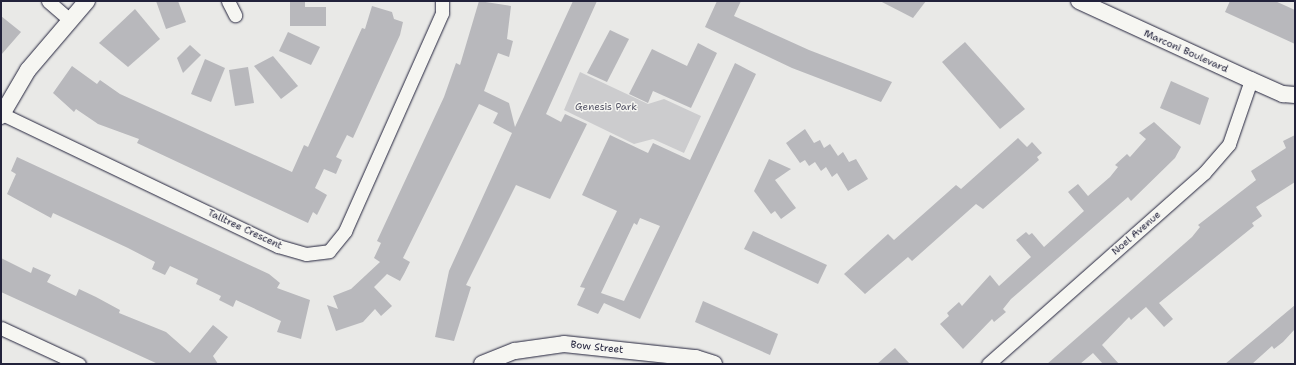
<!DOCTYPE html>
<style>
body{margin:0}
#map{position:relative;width:1296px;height:365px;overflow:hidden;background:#e9e9e7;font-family:"Shantell Sans",sans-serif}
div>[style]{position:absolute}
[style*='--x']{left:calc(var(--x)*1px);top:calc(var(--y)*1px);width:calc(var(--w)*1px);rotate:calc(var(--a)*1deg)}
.green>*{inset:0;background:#ccccce}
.building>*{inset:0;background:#b8b8bc}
.roads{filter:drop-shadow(0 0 1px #22223b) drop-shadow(0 0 1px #22223b)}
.minor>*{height:13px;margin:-6.5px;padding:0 6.5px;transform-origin:6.5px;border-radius:6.5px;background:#f6f6f2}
.tertiary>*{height:16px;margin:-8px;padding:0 8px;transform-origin:8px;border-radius:8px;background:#f6f6f2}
span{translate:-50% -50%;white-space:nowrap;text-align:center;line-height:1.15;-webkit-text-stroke:3px #f6f6f2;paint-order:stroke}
.street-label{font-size:10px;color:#22223b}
.park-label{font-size:10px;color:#555567}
.frame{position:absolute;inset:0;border:2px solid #22223b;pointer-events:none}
</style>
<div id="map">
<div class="green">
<div style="clip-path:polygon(580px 72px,648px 104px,664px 99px,701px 116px,684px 153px,653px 139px,634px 144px,564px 110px)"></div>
</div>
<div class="building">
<div style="clip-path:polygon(156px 1px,178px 1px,186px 22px,166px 29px)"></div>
<div style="clip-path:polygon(479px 1px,511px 6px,507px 39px,513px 41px,509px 57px,498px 53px,484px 91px,509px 103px,515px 127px,573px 1px,597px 1px,546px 114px,561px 122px,565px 114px,587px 124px,550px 199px,516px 185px,466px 285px,471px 287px,454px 341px,435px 337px,449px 271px,512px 133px,493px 123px,498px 113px,479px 104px,403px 258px,410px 262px,404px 274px,400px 281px,387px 274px,374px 287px,392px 306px,381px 316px,375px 309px,363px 322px,336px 331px,327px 305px,338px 309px,333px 296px,351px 289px,380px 262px,374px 258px,381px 243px,377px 241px,444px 97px,456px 63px,460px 65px)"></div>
<div style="clip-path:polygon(717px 1px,741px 1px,734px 16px,809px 50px,892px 82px,881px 102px,792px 68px,705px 27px)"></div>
<div style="clip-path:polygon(880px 1px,926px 1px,913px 18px)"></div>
<div style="clip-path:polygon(1230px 1px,1275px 1px,1295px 10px,1295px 44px,1225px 12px)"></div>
<div style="clip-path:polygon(290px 2px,305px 2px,305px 7px,326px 7px,326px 26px,290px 26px)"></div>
<div style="clip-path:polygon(372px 6px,392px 12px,394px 19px,403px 22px,400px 35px,353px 138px,347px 135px,336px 157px,342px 160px,336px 174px,324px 169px,315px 188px,327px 195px,317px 215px,313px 212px,308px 223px,137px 143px,139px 139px,98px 124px,76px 109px,74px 112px,53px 93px,72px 66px,97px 84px,100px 80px,120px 94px,292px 172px,304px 145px,308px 147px,362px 28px,365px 29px)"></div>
<div style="clip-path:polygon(135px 9px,160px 39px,128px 67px,99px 43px)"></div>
<div style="clip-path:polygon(1px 16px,21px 32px,1px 55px)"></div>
<div style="clip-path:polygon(610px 30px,629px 39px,607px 82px,587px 73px)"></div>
<div style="clip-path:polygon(288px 32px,320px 47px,311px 65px,279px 51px)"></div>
<div style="clip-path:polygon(965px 42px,1025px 109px,1000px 129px,942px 62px)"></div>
<div style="clip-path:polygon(698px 43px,717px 53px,691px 108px,653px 91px,648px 103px,629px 94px,652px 49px,687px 66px)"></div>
<div style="clip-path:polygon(190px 45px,201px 55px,183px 73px,177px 58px)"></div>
<div style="clip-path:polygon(273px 56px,298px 86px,281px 99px,254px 66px)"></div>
<div style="clip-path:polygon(205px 59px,225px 68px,211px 102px,191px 94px)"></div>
<div style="clip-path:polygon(evenodd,735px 63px,756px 74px,640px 319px,604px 303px,598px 314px,577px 305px,585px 288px,580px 287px,617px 211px,582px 195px,610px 135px,648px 153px,653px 143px,690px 160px,735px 63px,640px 218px,660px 226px,624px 301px,601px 293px,634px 223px,637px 225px,640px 218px)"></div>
<div style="clip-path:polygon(248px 67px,254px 103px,235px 106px,229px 70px)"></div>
<div style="clip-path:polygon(1171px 81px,1209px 98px,1200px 125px,1160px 108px)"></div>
<div style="clip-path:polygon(1154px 122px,1181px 147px,1175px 158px,1131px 201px,1128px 197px,1011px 299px,1003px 309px,1006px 312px,994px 322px,992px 319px,963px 349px,940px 324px,949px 316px,947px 313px,959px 302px,962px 306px,990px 275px,999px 286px,1031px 257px,1016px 240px,1026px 232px,1029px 235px,1032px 233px,1044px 247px,1084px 211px,1068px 192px,1078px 184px,1088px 196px,1110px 177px,1118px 167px,1115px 165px,1127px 154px,1130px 157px,1146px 139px,1139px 133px)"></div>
<div style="clip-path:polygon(805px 129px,814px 143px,820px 140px,824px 148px,830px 144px,838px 156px,843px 152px,849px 162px,856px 159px,868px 179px,848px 191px,837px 173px,832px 177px,826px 167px,821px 171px,815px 162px,809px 166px,805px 160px,800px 163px,786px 143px)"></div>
<div style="clip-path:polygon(1295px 135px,1295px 182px,1256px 207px,1262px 216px,1252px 223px,1254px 226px,1159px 303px,1173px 319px,1164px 327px,1146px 307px,1131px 320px,1129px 317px,1102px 345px,1119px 364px,1103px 364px,1093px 353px,1080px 364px,1047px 364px,1192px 237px,1200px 227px,1198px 225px,1256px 180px,1251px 171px,1286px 148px,1283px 141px)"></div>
<div style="clip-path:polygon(1018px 138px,1027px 147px,1032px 142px,1042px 153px,1037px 157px,1039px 160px,983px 209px,976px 204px,912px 261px,908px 257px,865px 294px,844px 274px,888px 234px,894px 240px,956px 185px,961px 189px)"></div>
<div style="clip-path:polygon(17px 157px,269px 274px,280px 283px,277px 288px,310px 300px,301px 339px,277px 332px,281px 321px,236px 300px,233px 307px,219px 300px,221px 296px,196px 284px,198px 279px,170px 266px,165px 275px,152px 269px,155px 262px,128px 248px,53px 213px,51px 218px,7px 194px,16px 174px,11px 171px)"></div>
<div style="clip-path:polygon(769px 159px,791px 169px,775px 180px,796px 208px,781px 219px,775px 211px,771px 214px,754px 191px)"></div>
<div style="clip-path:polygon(753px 231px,827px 265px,818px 284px,744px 249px)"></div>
<div style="clip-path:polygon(1px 258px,31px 273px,33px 267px,51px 275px,47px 282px,76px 296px,79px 289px,96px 297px,120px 310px,119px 313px,166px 332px,190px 353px,213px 325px,228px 337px,213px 356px,218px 364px,158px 364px,1px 292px)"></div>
<div style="clip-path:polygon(703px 301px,778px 334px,770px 355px,695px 322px)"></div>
<div style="clip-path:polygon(1295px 305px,1295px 329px,1283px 342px,1274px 349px,1272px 346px,1252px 364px,1225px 364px)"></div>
<div style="clip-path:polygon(895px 348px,910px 364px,877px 364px)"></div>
</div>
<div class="roads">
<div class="minor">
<div style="--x:48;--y:1;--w:28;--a:41"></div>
<div style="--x:228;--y:1;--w:16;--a:63"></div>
<div style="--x:2;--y:114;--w:306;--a:25.6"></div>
<div style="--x:278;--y:246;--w:29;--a:16"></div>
<div style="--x:306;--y:254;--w:23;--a:-7"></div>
<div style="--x:329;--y:251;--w:26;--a:-51"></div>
<div style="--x:345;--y:231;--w:239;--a:-66"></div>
<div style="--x:442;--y:13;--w:12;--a:-90"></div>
<div style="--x:1;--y:328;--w:86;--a:24.8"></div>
<div style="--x:988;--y:364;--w:288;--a:-41.5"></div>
<div style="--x:1204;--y:173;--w:38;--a:-49"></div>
<div style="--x:1229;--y:144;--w:68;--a:-71"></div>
</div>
<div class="tertiary">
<div style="--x:1079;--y:1;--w:189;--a:24.7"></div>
<div style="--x:1251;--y:80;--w:35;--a:24"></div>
<div style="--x:1283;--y:94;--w:12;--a:5"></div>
<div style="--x:1;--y:116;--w:53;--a:-59.6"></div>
<div style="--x:28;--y:70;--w:91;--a:-49.5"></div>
<div style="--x:482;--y:364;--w:35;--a:-22"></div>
<div style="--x:515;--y:351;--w:49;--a:-8.1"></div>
<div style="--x:564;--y:344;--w:133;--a:6.1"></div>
<div style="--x:696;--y:358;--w:19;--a:18"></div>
</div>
</div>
<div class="street-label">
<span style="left:1186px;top:51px;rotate:24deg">Marconi Boulevard</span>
<span style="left:245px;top:229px;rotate:25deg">Talltree Crescent</span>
<span style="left:1136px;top:233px;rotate:-41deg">Noel Avenue</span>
<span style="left:597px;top:347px;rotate:6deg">Bow Street</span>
</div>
<div class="park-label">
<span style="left:606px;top:107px">Genesis Park</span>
</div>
<div class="frame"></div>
</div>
